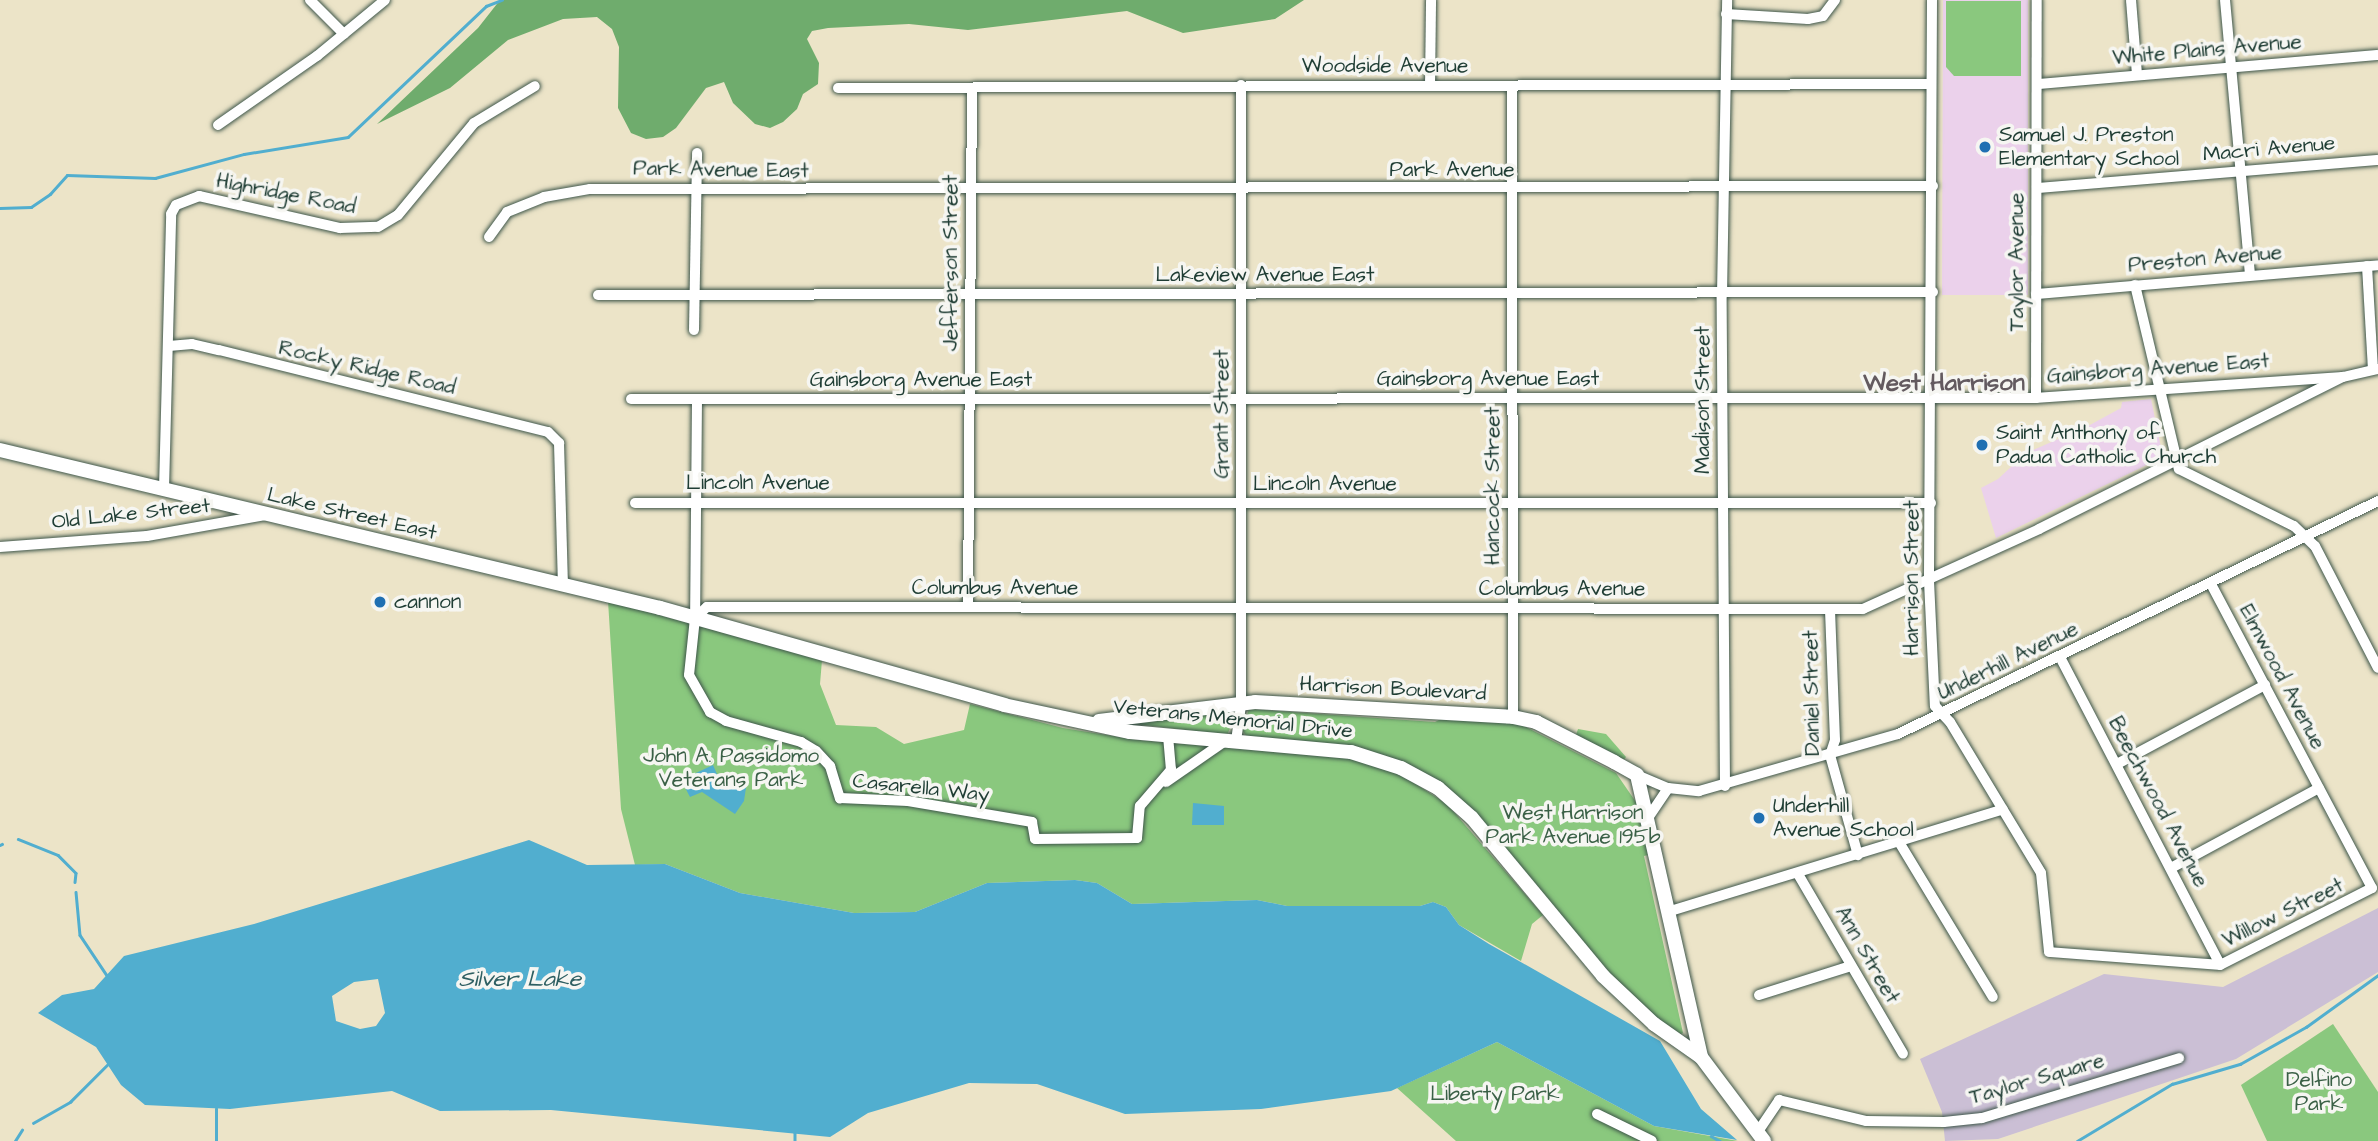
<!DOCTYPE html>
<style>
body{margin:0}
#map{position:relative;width:2378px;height:1141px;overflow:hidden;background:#ece4c8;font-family:"Architects Daughter",sans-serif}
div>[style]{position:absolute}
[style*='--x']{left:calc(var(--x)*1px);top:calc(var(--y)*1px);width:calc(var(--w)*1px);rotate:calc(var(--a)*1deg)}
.built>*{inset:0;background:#ebd1eb}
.industrial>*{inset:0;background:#cbbfd5}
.green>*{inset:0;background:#8ac87e}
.forest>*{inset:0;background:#6fac6d}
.water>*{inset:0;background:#51aecf}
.stream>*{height:2.5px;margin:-1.25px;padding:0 1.25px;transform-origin:1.25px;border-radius:1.25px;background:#51aecf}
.roads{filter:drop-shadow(0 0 2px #3e564a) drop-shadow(0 0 2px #3e564a)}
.minor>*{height:10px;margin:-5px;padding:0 5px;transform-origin:5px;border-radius:5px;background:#fff}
.major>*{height:14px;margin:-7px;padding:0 7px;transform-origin:7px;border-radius:7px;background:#fff}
.dots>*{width:19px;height:19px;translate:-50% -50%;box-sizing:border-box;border:4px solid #f6f6f2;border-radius:50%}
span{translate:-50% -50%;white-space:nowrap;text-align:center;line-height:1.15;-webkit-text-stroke:7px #f6f6f2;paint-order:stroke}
.street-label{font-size:21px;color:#1f3d34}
.poi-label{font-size:21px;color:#1f3d34}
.left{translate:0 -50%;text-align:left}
.park-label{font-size:21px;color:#3a6046}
.water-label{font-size:23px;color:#2e5f62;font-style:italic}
.quarter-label{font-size:24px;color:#635a5f;font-weight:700}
</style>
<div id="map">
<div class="built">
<div style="clip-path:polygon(1943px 0,2028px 0,2028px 295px,1942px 295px)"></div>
<div style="clip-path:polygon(2151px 399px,2163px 457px,1996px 538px,1981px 488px,1998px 479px,2026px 453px,2088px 426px,2121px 408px,2122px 402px)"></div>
</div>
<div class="industrial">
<div style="clip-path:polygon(2378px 908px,2378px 972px,2236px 1059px,1998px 1139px,1945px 1141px,1942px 1112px,1920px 1059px,2104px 974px,2223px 987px)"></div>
</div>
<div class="green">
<div style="clip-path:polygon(1946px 1px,2021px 1px,2021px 76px,1954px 76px,1946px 67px)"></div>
<div style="clip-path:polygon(608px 601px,822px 660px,820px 684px,836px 725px,876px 727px,904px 744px,964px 730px,970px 704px,1063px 728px,1138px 740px,1355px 759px,1403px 776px,1447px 804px,1543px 915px,1532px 924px,1521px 961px,1459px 925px,1446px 907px,1433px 902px,1420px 906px,1287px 906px,1257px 900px,1132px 904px,1097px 883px,1075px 880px,987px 883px,915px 912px,854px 913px,740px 893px,665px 864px,635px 865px,621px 809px)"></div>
<div style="clip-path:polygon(1249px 709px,1435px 722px,1441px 719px,1518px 723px,1616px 773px,1638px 805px,1648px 855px,1644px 856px,1683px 1033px,1677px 1036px,1605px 971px,1515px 860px,1410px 767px,1247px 737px,1242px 730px)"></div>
<div style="clip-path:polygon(1229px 711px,1232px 724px,1227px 735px,1128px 723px)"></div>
<div style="clip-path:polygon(1578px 729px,1606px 734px,1626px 757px,1623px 761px,1576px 735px)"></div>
<div style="clip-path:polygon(2333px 1024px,2378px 1092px,2378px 1141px,2267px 1141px,2241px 1085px)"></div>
<div style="clip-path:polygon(1497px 1042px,1654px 1126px,1738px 1141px,1456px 1141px,1397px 1088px)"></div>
</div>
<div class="forest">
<div style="clip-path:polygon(500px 0,1304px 0,1275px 19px,1183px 33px,1127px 11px,968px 30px,909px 24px,828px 28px,812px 31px,807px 39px,819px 63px,818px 84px,803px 94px,797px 109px,783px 122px,770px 128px,755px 124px,733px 103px,724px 82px,706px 88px,676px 128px,663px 137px,646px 139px,631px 133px,618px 108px,619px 47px,612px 29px,597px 17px,563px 19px,508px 40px,450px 88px,377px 124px,478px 28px)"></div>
</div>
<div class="water">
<div style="clip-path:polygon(713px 765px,720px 781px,747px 781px,744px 801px,735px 814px,702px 792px,690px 797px,681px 780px)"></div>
<div style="clip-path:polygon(1193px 803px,1224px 806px,1224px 825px,1192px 825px)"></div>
<div style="clip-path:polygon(evenodd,529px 840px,587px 865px,665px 864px,740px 893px,854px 913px,915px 912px,987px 883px,1075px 880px,1097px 883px,1132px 904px,1257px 900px,1287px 906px,1420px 906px,1433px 902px,1446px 907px,1459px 925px,1489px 944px,1660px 1041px,1701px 1109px,1737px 1140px,1654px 1126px,1497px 1042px,1391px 1091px,1261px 1109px,1125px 1114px,1037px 1084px,969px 1083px,868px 1113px,830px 1137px,551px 1110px,440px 1111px,392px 1091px,230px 1109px,145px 1105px,121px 1085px,96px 1047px,38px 1013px,62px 995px,94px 989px,124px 956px,254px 924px,529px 840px,378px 979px,385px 1013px,376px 1026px,360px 1029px,336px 1021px,332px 996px,354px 982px,378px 979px)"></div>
</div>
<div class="stream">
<div style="--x:0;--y:208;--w:31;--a:-2"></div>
<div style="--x:31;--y:207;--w:23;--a:-34"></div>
<div style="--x:50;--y:194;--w:25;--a:-48"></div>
<div style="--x:67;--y:175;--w:88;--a:2"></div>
<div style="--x:155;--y:178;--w:92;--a:-15.1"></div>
<div style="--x:244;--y:154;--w:105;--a:-9.3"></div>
<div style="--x:348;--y:137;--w:190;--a:-43.5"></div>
<div style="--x:486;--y:6;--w:17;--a:-21"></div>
<div style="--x:18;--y:839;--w:43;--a:21.8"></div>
<div style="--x:58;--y:855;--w:25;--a:45"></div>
<div style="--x:76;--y:873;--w:9;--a:96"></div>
<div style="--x:0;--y:845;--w:2;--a:-27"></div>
<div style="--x:76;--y:892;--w:43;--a:84.7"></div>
<div style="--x:80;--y:935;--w:50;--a:56.3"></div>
<div style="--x:33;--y:1123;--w:43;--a:-29.6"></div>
<div style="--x:70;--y:1102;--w:52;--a:-45"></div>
<div style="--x:795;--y:1133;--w:8;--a:90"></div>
<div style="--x:1711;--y:1136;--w:10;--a:29"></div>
<div style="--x:15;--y:1141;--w:13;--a:-58"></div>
<div style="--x:216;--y:1141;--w:32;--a:-90"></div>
<div style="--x:2077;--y:1141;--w:111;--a:-31"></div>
<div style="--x:2172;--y:1084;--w:71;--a:-16.4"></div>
<div style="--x:2240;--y:1064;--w:76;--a:-29.3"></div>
<div style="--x:2306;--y:1027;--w:89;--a:-35.8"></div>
</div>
<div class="roads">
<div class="minor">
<div style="--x:310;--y:0;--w:48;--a:45"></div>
<div style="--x:1932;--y:0;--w:581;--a:90.3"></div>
<div style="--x:1929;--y:581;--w:125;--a:87.3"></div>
<div style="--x:1935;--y:706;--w:22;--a:47"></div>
<div style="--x:1950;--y:722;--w:176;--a:58.9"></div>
<div style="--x:2041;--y:873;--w:79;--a:84.2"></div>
<div style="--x:2049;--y:952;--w:171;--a:4.3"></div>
<div style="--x:2131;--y:0;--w:75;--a:85.4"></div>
<div style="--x:2225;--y:0;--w:275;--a:84.8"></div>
<div style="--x:1726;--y:14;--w:82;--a:3.5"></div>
<div style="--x:1808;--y:19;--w:15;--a:-11"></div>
<div style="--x:1823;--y:16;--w:20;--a:-53"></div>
<div style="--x:2038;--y:84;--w:341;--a:-4.9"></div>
<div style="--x:1430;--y:86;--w:86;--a:-89.3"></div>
<div style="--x:838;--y:88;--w:1093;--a:-0.21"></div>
<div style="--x:1512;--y:88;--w:629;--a:89.91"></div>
<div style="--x:218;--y:125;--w:121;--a:-34.9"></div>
<div style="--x:317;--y:56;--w:88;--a:-39.5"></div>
<div style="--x:2037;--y:188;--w:342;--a:-4.7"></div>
<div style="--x:489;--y:237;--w:31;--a:-54"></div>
<div style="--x:507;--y:212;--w:40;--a:-22"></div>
<div style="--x:544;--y:197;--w:47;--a:-9.9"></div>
<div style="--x:590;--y:189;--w:1343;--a:-0.13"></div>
<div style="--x:2367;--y:266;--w:103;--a:86.7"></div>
<div style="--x:2135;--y:285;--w:189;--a:76.6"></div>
<div style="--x:2179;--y:469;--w:128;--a:26.4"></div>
<div style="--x:2294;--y:526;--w:29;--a:44"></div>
<div style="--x:2315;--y:546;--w:137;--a:62.7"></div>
<div style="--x:2036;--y:294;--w:343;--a:-4.8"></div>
<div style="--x:598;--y:295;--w:1335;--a:-0.13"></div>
<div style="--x:694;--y:330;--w:177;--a:-89"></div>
<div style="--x:169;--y:346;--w:23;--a:-5"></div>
<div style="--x:192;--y:344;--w:28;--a:13"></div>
<div style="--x:219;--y:350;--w:339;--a:14"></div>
<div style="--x:548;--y:432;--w:16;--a:45"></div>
<div style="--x:559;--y:443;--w:142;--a:88.4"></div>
<div style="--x:2036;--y:398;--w:398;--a:-89.9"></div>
<div style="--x:631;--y:399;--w:1405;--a:-0.04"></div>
<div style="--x:2036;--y:398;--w:306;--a:-3.9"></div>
<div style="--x:697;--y:399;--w:219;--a:90.5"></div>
<div style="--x:695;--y:618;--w:57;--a:96"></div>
<div style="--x:689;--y:675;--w:43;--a:60.4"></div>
<div style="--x:710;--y:712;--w:18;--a:29"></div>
<div style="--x:726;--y:721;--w:78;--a:15.6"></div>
<div style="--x:801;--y:742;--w:17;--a:31"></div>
<div style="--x:816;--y:751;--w:21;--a:47"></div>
<div style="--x:830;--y:766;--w:34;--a:73"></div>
<div style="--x:840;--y:798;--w:68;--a:2.5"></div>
<div style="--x:908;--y:801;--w:126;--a:9.6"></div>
<div style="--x:1032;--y:822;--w:17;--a:80"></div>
<div style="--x:1035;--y:839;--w:102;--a:-0.6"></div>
<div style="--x:1137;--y:838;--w:32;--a:-85"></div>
<div style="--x:1140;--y:806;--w:48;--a:-49.3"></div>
<div style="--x:1171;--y:770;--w:33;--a:-95"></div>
<div style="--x:164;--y:489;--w:275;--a:-88.5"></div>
<div style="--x:171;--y:214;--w:10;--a:-61"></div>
<div style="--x:176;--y:205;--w:25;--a:-21"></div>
<div style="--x:199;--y:196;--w:145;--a:12.8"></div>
<div style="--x:340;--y:228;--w:38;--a:-2"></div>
<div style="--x:378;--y:227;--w:23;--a:-31"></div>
<div style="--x:398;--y:215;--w:119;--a:-50.4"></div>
<div style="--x:474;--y:123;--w:71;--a:-31.2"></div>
<div style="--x:635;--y:503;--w:1296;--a:0"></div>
<div style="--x:0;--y:547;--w:147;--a:-4.3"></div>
<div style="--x:147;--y:536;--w:120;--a:-10.1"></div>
<div style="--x:2211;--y:584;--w:344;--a:62.1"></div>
<div style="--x:2372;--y:888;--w:170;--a:153.1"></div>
<div style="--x:968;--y:607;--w:519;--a:-89.56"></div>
<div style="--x:1830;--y:610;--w:130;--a:87.8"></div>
<div style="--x:1835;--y:740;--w:16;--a:108"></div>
<div style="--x:1830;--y:755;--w:104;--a:74.4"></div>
<div style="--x:695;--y:618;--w:16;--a:-43"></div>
<div style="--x:707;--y:607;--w:23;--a:0"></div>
<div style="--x:730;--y:607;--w:1133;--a:0.1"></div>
<div style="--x:1863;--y:609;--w:193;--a:-24.4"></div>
<div style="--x:2039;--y:529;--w:340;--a:-26.6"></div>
<div style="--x:2343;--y:377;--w:36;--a:-13"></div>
<div style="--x:2060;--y:657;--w:347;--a:62.5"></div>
<div style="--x:1236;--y:741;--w:37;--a:-82"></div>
<div style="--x:1241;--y:704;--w:619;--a:-90"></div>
<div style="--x:2117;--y:764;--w:168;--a:-28.1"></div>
<div style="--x:1637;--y:775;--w:34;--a:23"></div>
<div style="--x:1668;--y:788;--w:31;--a:6"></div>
<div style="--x:1699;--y:791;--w:207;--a:-16"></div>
<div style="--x:1898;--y:734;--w:534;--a:-25.89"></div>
<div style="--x:1166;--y:782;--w:72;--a:-34.8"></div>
<div style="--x:1725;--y:786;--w:491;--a:-90.4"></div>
<div style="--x:1722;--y:295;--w:295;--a:-89"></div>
<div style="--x:1648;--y:818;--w:36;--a:-56"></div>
<div style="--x:1899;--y:842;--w:181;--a:58.8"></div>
<div style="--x:2171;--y:868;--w:168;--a:-28.4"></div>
<div style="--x:1798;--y:874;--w:208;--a:59.7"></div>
<div style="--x:1667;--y:912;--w:351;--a:-17"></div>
<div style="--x:1759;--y:995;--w:96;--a:-17.5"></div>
<div style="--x:1597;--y:1114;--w:61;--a:26.1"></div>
<div style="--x:1757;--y:1133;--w:40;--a:-56"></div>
<div style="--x:1779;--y:1100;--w:89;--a:13.6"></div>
<div style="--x:1866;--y:1121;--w:78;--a:0.7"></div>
<div style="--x:1944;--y:1122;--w:38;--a:-6"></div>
<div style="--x:1982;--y:1118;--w:206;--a:-16.9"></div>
</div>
<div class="major">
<div style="--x:0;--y:450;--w:679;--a:13.46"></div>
<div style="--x:660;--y:608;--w:357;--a:15.7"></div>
<div style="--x:1004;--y:705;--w:129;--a:12.1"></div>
<div style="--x:1130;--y:732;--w:222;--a:5.2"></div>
<div style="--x:1351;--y:752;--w:52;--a:17.7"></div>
<div style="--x:1401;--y:768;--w:42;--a:28.4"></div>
<div style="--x:1438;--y:788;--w:45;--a:41.4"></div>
<div style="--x:1472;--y:818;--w:205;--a:50.3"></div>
<div style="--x:1603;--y:976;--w:70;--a:43.3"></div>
<div style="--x:1654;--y:1024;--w:57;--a:35.1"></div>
<div style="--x:1701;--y:1057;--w:105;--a:53.1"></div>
<div style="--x:1099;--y:721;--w:157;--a:-6.9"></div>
<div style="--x:1255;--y:702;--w:258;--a:3.3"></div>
<div style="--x:1513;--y:717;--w:24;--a:12"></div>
<div style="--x:1536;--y:722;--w:88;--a:27.1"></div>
<div style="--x:1614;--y:762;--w:26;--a:29"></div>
<div style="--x:1637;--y:775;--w:289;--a:77.2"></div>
</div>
</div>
<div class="dots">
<div style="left:1985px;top:147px;background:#1f6fb2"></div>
<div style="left:1982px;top:445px;background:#1f6fb2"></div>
<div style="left:380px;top:602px;background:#1f6fb2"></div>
<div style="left:1759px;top:818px;background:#1f6fb2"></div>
</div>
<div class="street-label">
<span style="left:2207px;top:50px;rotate:-5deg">White Plains Avenue</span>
<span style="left:1385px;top:66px">Woodside Avenue</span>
<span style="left:2269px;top:149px;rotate:-5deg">Macri Avenue</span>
<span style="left:721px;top:170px;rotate:1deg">Park Avenue East</span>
<span style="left:1452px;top:170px">Park Avenue</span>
<span style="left:286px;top:194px;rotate:11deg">Highridge Road</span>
<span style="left:2205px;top:259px;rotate:-5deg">Preston Avenue</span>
<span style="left:2017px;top:262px;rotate:-90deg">Taylor Avenue</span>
<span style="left:951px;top:263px;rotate:-90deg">Jefferson Street</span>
<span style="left:1265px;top:275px">Lakeview Avenue East</span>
<span style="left:367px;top:368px;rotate:13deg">Rocky Ridge Road</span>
<span style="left:2158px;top:369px;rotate:-4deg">Gainsborg Avenue East</span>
<span style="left:1488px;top:379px">Gainsborg Avenue East</span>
<span style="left:921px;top:380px">Gainsborg Avenue East</span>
<span style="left:1703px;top:400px;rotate:-90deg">Madison Street</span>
<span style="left:1222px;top:414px;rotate:-90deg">Grant Street</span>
<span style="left:758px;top:483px">Lincoln Avenue</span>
<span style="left:1325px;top:484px">Lincoln Avenue</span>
<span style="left:1493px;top:486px;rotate:-90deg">Hancock Street</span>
<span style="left:131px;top:514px;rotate:-6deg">Old Lake Street</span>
<span style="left:352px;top:514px;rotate:13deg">Lake Street East</span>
<span style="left:1912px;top:578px;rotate:-90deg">Harrison Street</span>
<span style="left:995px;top:588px">Columbus Avenue</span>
<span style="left:1562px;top:589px">Columbus Avenue</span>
<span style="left:2008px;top:661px;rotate:-26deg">Underhill Avenue</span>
<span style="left:2282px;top:677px;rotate:62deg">Elmwood Avenue</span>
<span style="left:1393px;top:689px;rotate:3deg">Harrison Boulevard</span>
<span style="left:1812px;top:693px;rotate:-91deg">Daniel Street</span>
<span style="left:1233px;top:719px;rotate:6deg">Veterans Memorial Drive</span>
<span style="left:921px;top:788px;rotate:6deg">Casarella Way</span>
<span style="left:2158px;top:802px;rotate:62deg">Beechwood Avenue</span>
<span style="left:2283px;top:913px;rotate:-26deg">Willow Street</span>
<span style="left:1867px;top:955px;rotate:60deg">Ann Street</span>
<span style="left:2037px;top:1079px;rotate:-16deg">Taylor Square</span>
</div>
<div class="poi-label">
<span class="left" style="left:1999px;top:147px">Samuel J. Preston<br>Elementary School</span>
<span class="left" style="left:1996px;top:445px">Saint Anthony of<br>Padua Catholic Church</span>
<span class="left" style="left:394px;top:602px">cannon</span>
<span class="left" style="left:1773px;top:818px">Underhill<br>Avenue School</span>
</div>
<div class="park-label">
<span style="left:731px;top:768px">John A. Passidomo<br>Veterans Park</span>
<span style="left:1573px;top:825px">West Harrison<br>Park Avenue 195b</span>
<span style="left:2319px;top:1092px">Delfino<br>Park</span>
<span style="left:1495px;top:1094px">Liberty Park</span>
</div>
<div class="water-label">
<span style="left:520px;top:979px">Silver Lake</span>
</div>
<div class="quarter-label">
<span style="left:1944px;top:384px">West Harrison</span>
</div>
</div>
